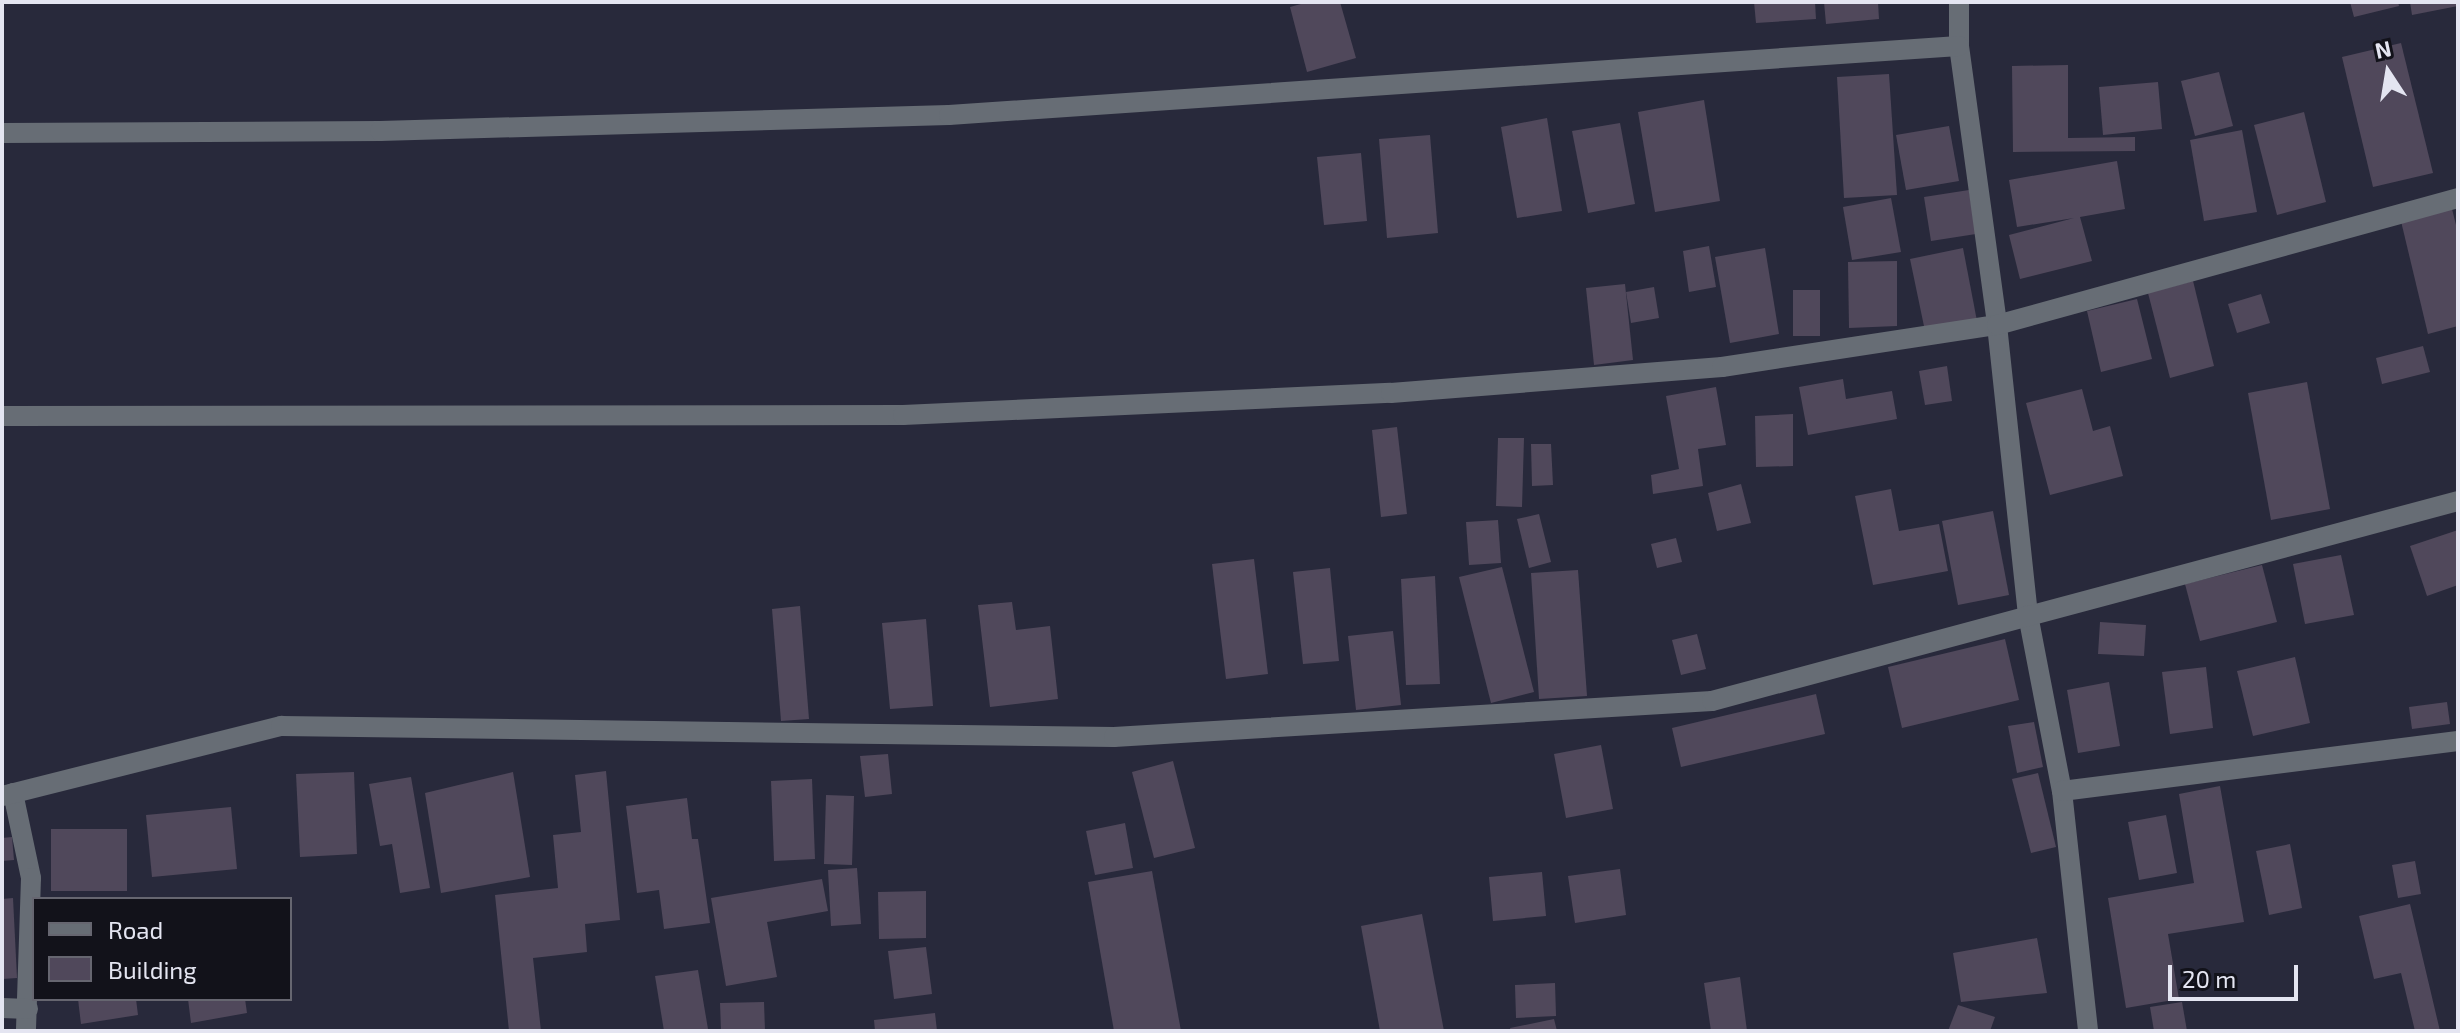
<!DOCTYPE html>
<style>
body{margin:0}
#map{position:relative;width:2460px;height:1033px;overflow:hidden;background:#28293b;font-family:"Exo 2",sans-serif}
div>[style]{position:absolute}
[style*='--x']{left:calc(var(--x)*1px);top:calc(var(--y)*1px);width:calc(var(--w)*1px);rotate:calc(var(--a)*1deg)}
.building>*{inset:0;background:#50485b}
.minor>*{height:20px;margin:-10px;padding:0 10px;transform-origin:10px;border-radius:10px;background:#676d75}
span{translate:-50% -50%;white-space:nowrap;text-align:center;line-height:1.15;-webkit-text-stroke:8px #12121a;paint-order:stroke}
.frame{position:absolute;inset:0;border:4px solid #e4e5f1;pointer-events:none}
.legend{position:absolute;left:32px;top:897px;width:260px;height:104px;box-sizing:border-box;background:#12121a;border:2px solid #666670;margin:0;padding:10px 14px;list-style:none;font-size:24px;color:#e4e5f1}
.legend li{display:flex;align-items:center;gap:16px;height:40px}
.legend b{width:40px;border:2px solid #666670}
.north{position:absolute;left:2348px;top:32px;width:80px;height:80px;-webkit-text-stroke:6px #12121a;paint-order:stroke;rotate:348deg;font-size:22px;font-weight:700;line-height:32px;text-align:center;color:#e4e5f1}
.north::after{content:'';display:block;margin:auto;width:28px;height:36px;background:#e4e5f1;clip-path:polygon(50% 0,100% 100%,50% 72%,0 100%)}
.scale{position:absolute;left:2168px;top:965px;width:130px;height:36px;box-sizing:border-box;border:4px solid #e4e5f1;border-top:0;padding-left:10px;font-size:24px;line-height:28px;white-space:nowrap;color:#e4e5f1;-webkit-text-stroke:6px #12121a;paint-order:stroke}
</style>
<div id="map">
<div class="building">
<div style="clip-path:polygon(1308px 2px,1340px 2px,1356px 58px,1307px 72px,1290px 7px)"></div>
<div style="clip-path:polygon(1754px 2px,1815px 2px,1816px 19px,1756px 23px)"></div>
<div style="clip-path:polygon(1824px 2px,1878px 2px,1879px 19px,1826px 24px)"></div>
<div style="clip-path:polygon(2350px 2px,2398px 2px,2399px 6px,2354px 17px)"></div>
<div style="clip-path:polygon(2410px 2px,2458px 2px,2458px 6px,2412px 15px)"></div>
<div style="clip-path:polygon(2401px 43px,2433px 173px,2373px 187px,2342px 57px)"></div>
<div style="clip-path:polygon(2068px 65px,2068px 138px,2135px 137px,2135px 151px,2013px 152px,2012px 66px)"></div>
<div style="clip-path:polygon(2219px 72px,2233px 126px,2195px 136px,2181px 81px)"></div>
<div style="clip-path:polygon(1889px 74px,1897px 195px,1844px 198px,1837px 77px)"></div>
<div style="clip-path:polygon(2158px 82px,2162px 129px,2103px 135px,2099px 87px)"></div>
<div style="clip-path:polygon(1704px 100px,1720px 201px,1655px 212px,1638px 112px)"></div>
<div style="clip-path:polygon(2304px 112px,2326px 202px,2277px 215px,2254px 125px)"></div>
<div style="clip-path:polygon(1547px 118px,1562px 211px,1517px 218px,1501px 127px)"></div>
<div style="clip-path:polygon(1620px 123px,1635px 204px,1588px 213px,1572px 131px)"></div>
<div style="clip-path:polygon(1949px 126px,1959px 181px,1906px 190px,1896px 135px)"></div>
<div style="clip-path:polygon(2242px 130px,2257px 212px,2204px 221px,2190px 140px)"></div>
<div style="clip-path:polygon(1430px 135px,1438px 233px,1387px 238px,1379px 139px)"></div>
<div style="clip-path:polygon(1361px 153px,1367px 221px,1324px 225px,1317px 157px)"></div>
<div style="clip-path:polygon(2117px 161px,2125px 209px,2080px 217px,2092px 261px,2020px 279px,2009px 235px,2074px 218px,2017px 227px,2009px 180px)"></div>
<div style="clip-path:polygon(1969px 190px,1976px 234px,1931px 241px,1924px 197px)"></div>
<div style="clip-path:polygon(1891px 198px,1901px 252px,1852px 260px,1843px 207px)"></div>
<div style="clip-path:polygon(2451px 205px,2458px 233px,2458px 326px,2428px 334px,2400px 217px)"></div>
<div style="clip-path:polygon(1709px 246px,1716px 287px,1689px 292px,1683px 251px)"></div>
<div style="clip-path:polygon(1765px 248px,1779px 334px,1730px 343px,1715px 257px)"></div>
<div style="clip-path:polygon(1963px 248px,1977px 321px,1925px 331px,1910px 259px)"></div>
<div style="clip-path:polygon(1897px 261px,1897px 326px,1849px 328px,1848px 262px)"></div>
<div style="clip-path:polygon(2193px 281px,2214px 366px,2170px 378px,2148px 293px)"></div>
<div style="clip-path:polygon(1625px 284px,1633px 360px,1594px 365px,1586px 288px)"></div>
<div style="clip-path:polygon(1654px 287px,1659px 318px,1631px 323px,1626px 292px)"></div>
<div style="clip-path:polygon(1793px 290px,1820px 290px,1820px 336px,1793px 336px)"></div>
<div style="clip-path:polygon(2261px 294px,2270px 323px,2237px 333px,2228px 304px)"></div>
<div style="clip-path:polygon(2137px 299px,2152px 359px,2101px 372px,2087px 311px)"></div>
<div style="clip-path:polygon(2423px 346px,2430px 372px,2382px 384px,2376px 358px)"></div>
<div style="clip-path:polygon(1947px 366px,1952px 401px,1925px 405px,1919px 371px)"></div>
<div style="clip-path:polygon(1843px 379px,1846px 399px,1892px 391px,1897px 419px,1808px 435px,1799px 387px)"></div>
<div style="clip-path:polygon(2307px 382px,2330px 509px,2271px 520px,2248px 393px)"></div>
<div style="clip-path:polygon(1716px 387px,1726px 445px,1698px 449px,1703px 486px,1653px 494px,1651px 475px,1679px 469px,1666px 396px)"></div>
<div style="clip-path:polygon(2082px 389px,2093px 431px,2110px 426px,2123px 476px,2050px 495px,2026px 403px)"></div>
<div style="clip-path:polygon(1793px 414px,1793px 466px,1756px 467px,1755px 416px)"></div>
<div style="clip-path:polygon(1397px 427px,1407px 514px,1381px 517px,1372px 430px)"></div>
<div style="clip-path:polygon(1498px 438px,1524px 438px,1522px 507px,1496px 506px)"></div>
<div style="clip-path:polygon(1531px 444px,1551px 444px,1553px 485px,1532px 486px)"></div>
<div style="clip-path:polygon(1741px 484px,1751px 523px,1717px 531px,1708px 493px)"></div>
<div style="clip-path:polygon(1891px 489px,1899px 531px,1939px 524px,1948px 571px,1873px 585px,1855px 496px)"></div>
<div style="clip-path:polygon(1993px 511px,2009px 595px,1958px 605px,1942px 521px)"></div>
<div style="clip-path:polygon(1539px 514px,1551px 562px,1529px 568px,1517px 519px)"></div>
<div style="clip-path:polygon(1498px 520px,1501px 563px,1469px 565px,1466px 522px)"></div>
<div style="clip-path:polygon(2458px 530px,2458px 585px,2427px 596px,2410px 546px)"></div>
<div style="clip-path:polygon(1676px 538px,1682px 562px,1657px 568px,1651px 544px)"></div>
<div style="clip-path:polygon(2341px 555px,2354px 615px,2305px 624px,2293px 564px)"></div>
<div style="clip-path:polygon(1254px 559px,1268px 674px,1226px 679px,1212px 564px)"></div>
<div style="clip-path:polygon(2262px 565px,2277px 622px,2200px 641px,2185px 584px)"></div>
<div style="clip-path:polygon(1502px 567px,1534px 692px,1491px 703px,1459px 577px)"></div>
<div style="clip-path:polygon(1330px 568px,1339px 661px,1303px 664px,1293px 572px)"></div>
<div style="clip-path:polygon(1578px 570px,1587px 696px,1539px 699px,1531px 573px)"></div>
<div style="clip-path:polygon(1435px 576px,1440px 684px,1406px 685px,1401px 579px)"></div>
<div style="clip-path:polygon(1012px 602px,1016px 630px,1050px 626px,1058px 699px,990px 707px,978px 605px)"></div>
<div style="clip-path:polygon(800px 606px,809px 719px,781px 721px,772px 609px)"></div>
<div style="clip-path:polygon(926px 619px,933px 706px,890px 709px,882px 623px)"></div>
<div style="clip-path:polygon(2100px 622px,2146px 625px,2144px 656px,2098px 654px)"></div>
<div style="clip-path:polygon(1393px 631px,1401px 705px,1356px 710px,1348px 636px)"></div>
<div style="clip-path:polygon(1697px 634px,1706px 669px,1681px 675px,1672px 640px)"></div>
<div style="clip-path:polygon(2005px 639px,2019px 700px,1902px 728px,1888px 667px)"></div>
<div style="clip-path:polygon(2295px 657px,2310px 723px,2253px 736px,2237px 671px)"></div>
<div style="clip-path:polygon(2206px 667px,2213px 728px,2170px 734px,2162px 672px)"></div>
<div style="clip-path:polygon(2109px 682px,2120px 746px,2078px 753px,2067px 690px)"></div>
<div style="clip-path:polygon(1816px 694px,1825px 734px,1681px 767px,1672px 728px)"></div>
<div style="clip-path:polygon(2447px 702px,2450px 724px,2412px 729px,2409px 707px)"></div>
<div style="clip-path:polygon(2034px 722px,2043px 767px,2017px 773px,2008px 726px)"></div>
<div style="clip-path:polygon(1601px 745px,1613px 809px,1566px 818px,1554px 754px)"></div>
<div style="clip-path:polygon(888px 754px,892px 794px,865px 797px,860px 756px)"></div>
<div style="clip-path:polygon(1173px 761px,1195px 848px,1154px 858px,1132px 772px)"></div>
<div style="clip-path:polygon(606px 771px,620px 920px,585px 924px,587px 952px,533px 958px,541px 1031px,509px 1031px,495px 895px,558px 888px,553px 835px,581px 832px,575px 775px)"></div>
<div style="clip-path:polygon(354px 772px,357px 854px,300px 857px,296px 774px)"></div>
<div style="clip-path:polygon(513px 772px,530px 877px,441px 893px,425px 793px)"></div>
<div style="clip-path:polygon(2038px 773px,2056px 847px,2031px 853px,2012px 779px)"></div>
<div style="clip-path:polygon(411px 777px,430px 888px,400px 893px,392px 844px,380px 846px,369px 784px)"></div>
<div style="clip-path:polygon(812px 779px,815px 859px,774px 861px,771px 781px)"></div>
<div style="clip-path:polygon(2220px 786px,2244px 922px,2168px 934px,2179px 999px,2126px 1008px,2108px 898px,2194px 883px,2179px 794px)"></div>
<div style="clip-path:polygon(826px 795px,854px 796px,852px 865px,824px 864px)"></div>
<div style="clip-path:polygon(687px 798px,692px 839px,698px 839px,710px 923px,664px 929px,659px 890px,637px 893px,626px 806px)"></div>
<div style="clip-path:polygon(231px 807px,237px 869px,152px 877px,146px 815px)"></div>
<div style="clip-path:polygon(2166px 815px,2177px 873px,2139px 880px,2128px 822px)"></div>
<div style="clip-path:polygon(1125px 823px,1133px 868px,1095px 875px,1086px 831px)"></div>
<div style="clip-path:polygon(51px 829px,127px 829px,127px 891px,51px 891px)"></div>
<div style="clip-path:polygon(12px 837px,14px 860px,2px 861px,2px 838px)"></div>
<div style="clip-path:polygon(2290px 844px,2302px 908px,2269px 915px,2256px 851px)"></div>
<div style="clip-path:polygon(2415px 861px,2421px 894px,2398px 898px,2392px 865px)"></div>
<div style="clip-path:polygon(857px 868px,861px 924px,831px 926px,828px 870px)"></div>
<div style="clip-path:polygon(1620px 869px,1626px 915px,1575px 923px,1568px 876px)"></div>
<div style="clip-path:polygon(1152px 871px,1181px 1031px,1114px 1031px,1088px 882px)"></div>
<div style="clip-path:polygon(1542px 872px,1546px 916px,1493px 921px,1489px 877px)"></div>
<div style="clip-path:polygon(822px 879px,828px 911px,767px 922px,777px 977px,726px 986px,711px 898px)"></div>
<div style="clip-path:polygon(926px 891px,926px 938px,879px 939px,878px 892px)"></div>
<div style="clip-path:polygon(13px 898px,17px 978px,2px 979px,2px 899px)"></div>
<div style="clip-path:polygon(2410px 904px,2440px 1031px,2415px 1031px,2401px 973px,2374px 979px,2359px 916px)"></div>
<div style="clip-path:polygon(1422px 914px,1444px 1031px,1380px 1031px,1361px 926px)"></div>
<div style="clip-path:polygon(2037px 938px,2047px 993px,1961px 1002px,1953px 953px)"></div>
<div style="clip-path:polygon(926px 947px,932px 994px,894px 999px,888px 951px)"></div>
<div style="clip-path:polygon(698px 970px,708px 1029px,664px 1031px,655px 976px)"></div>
<div style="clip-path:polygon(1740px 977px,1747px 1031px,1711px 1031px,1704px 983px)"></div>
<div style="clip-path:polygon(1555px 983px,1556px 1016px,1516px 1018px,1515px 985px)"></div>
<div style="clip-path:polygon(78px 999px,136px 999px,138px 1015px,81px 1024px)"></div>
<div style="clip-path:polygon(188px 999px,245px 999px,247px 1013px,191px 1023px)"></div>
<div style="clip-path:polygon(764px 1002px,765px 1031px,721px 1031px,720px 1003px)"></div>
<div style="clip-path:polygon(2182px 1002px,2187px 1031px,2154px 1031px,2150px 1007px)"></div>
<div style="clip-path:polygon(1958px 1005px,1995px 1017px,1990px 1031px,1948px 1031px)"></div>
<div style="clip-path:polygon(935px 1013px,937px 1031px,875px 1031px,874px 1020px)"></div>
<div style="clip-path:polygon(1554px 1019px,1557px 1031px,1511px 1031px,1510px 1028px)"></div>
</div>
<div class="minor">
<div style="--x:1959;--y:2;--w:44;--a:90"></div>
<div style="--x:1959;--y:46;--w:282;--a:82.2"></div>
<div style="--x:1997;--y:325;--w:292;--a:83.9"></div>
<div style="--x:2028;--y:615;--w:179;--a:79.1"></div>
<div style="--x:2062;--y:791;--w:241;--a:83.8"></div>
<div style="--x:2;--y:133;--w:378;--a:-0.3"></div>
<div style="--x:380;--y:131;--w:569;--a:-1.61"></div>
<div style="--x:949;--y:115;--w:1012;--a:-3.91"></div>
<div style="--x:2;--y:416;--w:901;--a:-0.06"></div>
<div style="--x:903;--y:415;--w:488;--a:-2.6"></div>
<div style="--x:1391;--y:393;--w:332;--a:-4.5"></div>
<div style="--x:1722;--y:367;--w:278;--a:-8.7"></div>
<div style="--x:1997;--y:325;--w:478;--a:-15.4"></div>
<div style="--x:2062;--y:791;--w:399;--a:-7.2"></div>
<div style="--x:13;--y:793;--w:87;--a:78"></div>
<div style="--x:31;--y:878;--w:153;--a:91.9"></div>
<div style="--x:2;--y:796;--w:288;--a:-14.1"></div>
<div style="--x:281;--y:726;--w:833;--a:0.76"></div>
<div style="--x:1114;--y:737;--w:599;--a:-3.45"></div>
<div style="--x:1712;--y:701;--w:772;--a:-15.01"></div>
<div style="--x:2;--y:1008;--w:26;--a:2"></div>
</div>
<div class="frame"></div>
<ul class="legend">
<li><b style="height:10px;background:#676d75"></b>Road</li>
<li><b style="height:22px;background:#50485b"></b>Building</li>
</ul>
<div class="north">N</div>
<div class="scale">20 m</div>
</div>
